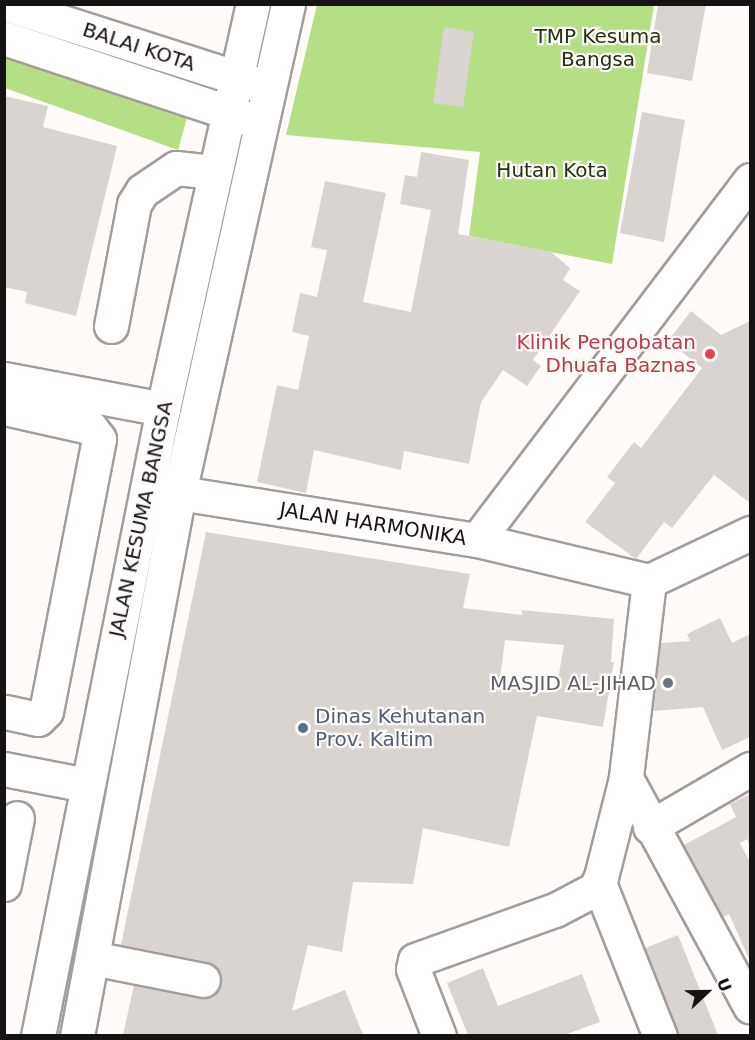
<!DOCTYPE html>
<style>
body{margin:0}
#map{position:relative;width:755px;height:1040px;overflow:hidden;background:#fefbf9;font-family:"DejaVu Sans",sans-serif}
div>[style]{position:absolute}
.green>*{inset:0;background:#b5de85}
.building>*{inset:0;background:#dad4d1}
.roads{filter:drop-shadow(2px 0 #a39d9a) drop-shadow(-2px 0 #a39d9a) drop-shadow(0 2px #a39d9a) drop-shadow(0 -2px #a39d9a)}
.minor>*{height:33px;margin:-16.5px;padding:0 16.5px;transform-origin:16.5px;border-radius:16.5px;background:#fff}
.dots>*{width:16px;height:16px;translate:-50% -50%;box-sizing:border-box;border:3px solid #fefbf9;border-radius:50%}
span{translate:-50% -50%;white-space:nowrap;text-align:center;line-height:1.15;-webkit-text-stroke:4.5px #fefbf9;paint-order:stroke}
.park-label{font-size:20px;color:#23320d}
.street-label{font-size:20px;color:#161413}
.health-label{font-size:20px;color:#be3a42}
.right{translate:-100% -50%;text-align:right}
.worship-label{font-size:20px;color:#5b616d}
.service-label{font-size:20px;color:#4e5e75}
.left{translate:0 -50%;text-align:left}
.frame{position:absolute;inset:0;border:6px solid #161413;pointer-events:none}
.north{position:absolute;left:677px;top:962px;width:60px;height:60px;-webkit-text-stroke:4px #fefbf9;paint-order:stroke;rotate:68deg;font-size:16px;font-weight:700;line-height:24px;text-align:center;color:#161413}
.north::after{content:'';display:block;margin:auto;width:21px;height:27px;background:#161413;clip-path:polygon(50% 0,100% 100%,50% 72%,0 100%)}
</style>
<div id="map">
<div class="green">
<i style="clip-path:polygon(317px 5px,654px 5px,612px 264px,469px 236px,480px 152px,286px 135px)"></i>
<i style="clip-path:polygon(4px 49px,189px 110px,178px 150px,5px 88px)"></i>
</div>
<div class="building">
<i style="clip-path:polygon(658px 4px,706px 4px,692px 81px,647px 73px)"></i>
<i style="clip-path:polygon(444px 27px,474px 32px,463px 107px,433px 103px)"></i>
<i style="clip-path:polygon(4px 96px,48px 106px,43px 127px,117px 146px,76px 316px,25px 303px,27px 292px,4px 287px)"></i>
<i style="clip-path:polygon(642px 112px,685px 120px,664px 242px,620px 233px)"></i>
<i style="clip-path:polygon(421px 152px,469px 160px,458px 234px,551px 252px,570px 268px,563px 280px,580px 291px,533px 360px,541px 366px,527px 386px,503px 370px,481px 402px,469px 464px,404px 451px,401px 470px,314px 450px,306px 493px,257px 482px,277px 385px,298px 390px,309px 336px,292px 332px,300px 293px,317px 297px,327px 250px,311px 247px,325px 181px,386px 193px,363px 302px,411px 312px,431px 210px,400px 204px,405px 175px,417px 177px)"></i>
<i style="clip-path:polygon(691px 311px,721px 335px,750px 321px,750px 503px,714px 475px,672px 528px,664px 522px,636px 559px,585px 522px,615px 483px,607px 477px,634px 442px,641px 448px,702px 368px,668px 341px)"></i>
<i style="clip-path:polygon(evenodd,206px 532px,470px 574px,463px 608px,522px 615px,522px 610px,614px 619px,611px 662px,614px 662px,603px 727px,537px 716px,509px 847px,423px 828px,413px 884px,353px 882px,342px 952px,308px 945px,292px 1011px,345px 990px,363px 1035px,123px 1035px,134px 985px,200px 998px,217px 993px,221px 983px,216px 966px,207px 962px,121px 945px,206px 532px,505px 640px,564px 645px,556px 691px,500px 679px,505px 640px)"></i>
<i style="clip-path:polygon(720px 618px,732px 643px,750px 634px,750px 737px,722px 750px,703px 707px,653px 711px,661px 643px,690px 641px,687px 634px)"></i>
<i style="clip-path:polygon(750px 794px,750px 846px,747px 839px,740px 843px,750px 862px,750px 961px,729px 914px,723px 917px,684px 845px,736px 817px,730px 804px)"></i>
<i style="clip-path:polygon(678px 935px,718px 1035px,678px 1035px,645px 948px)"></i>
<i style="clip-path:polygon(483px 968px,498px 1006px,582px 974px,600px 1022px,564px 1035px,468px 1035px,447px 983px)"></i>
</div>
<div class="roads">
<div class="minor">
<i style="left:6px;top:4px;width:262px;rotate:17.7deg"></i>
<i style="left:4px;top:38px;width:258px;rotate:18.3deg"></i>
<i style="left:111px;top:326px;width:124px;rotate:-79.3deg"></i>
<i style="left:134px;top:204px;width:15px;rotate:-58deg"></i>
<i style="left:142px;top:191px;width:41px;rotate:-34.1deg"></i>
<i style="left:176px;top:168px;width:39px;rotate:6deg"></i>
<i style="left:4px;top:379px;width:162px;rotate:10.7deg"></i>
<i style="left:4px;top:408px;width:88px;rotate:12.5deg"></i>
<i style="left:90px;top:427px;width:15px;rotate:53deg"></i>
<i style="left:99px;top:439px;width:277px;rotate:101deg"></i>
<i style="left:46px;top:711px;width:11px;rotate:135deg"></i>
<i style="left:38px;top:719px;width:35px;rotate:-168deg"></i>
<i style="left:179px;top:493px;width:302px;rotate:9deg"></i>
<i style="left:477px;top:540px;width:452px;rotate:-52.8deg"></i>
<i style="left:477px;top:540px;width:177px;rotate:13.4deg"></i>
<i style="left:649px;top:581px;width:198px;rotate:96.7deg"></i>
<i style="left:626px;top:778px;width:260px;rotate:61.5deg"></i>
<i style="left:649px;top:581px;width:112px;rotate:-25.4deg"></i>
<i style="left:4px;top:769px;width:84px;rotate:11deg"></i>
<i style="left:650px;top:827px;width:116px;rotate:-30.1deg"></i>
<i style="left:599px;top:883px;width:165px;rotate:68.3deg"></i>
<i style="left:4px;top:884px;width:67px;rotate:-78.9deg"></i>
<i style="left:92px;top:958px;width:113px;rotate:11.2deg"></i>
<i style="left:38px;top:1036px;width:639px;rotate:-78.73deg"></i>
<i style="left:163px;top:409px;width:415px;rotate:-77.5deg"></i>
<i style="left:77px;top:1036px;width:552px;rotate:-79.36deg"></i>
<i style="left:179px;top:493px;width:501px;rotate:-77.43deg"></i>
<i style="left:439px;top:1036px;width:72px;rotate:-111.2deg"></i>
<i style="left:413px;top:969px;width:9px;rotate:-77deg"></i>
<i style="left:415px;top:960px;width:149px;rotate:-19.7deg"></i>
<i style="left:555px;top:910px;width:45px;rotate:-27.7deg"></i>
<i style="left:595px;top:889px;width:13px;rotate:-63deg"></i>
<i style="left:601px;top:877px;width:102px;rotate:-75.8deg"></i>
</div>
</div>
<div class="dots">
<i style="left:710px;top:354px;background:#e0444e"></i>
<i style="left:668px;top:683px;background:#6b7280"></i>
<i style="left:303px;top:728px;background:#5c6f8a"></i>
</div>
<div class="park-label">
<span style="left:598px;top:48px">TMP Kesuma<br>Bangsa</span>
<span style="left:552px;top:170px">Hutan Kota</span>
</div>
<div class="street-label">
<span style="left:139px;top:47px;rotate:18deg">BALAI KOTA</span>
<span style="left:141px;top:519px;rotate:-78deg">JALAN KESUMA BANGSA</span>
<span style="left:373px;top:524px;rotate:9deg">JALAN HARMONIKA</span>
</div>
<div class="health-label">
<span class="right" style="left:696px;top:354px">Klinik Pengobatan<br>Dhuafa Baznas</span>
</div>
<div class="worship-label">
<span class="right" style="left:656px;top:683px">MASJID AL-JIHAD</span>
</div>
<div class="service-label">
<span class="left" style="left:315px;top:728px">Dinas Kehutanan<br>Prov. Kaltim</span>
</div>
<div class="frame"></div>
<div class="north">U</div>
</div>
